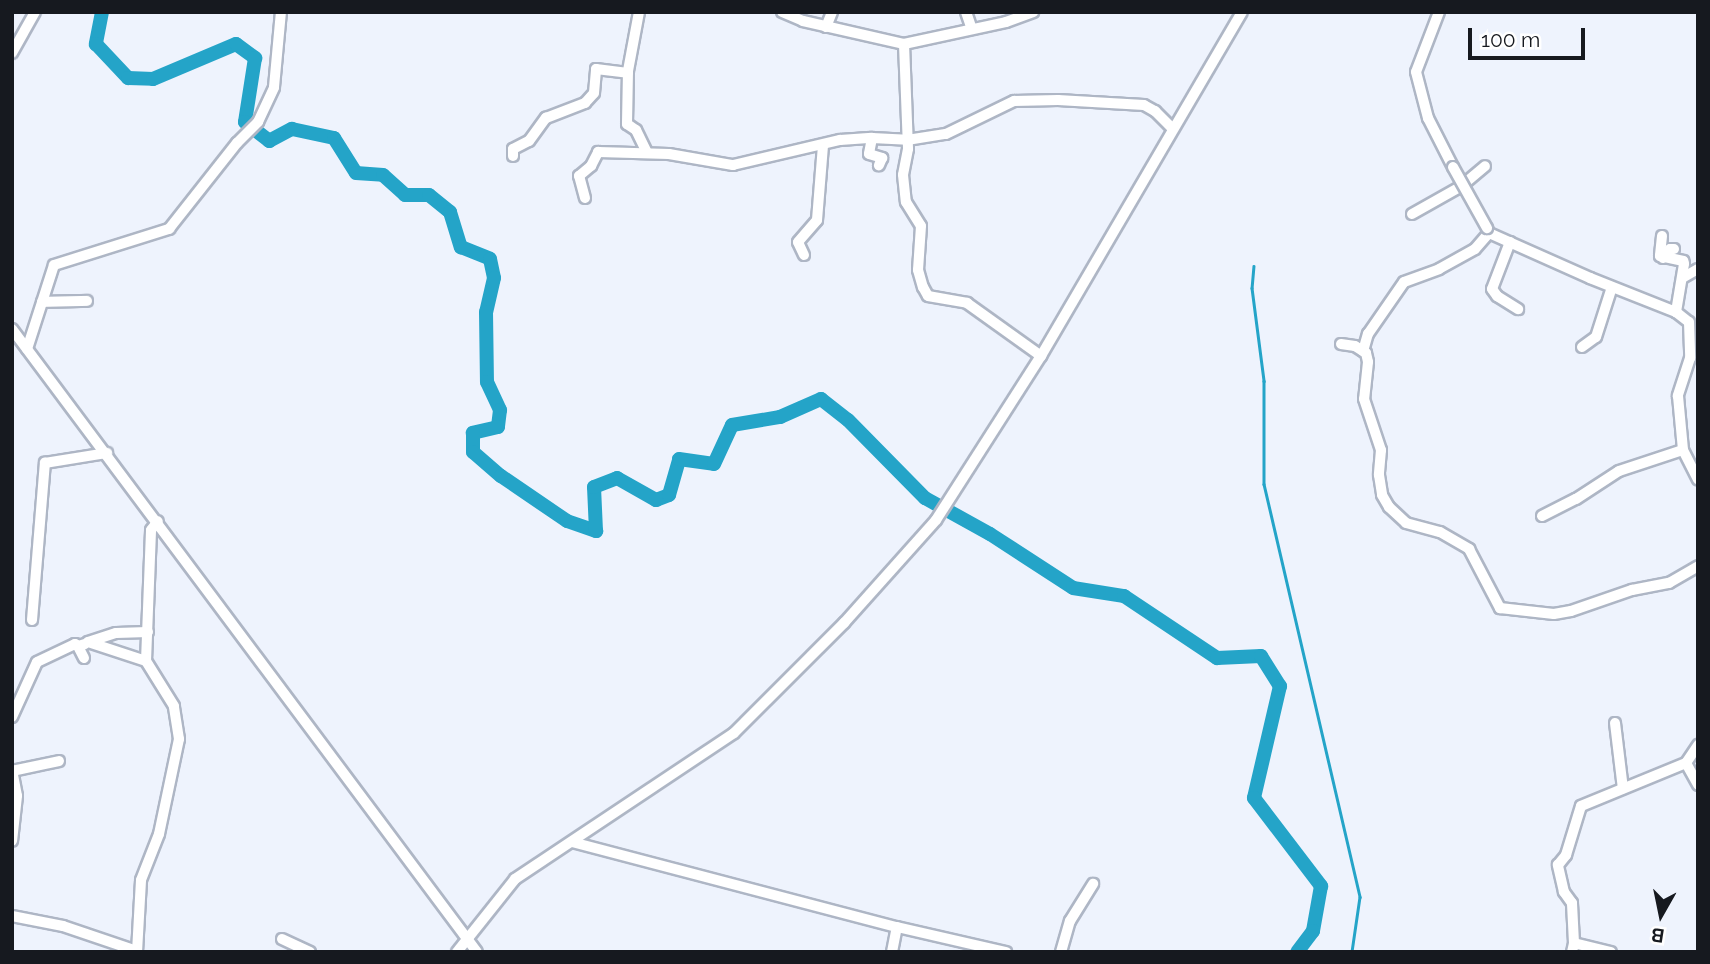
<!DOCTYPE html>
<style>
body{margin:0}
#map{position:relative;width:1710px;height:964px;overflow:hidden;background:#eef3fd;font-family:Raleway,sans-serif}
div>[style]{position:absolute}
.stream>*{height:2.5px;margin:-1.25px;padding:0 1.25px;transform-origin:1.25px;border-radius:1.25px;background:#24a4c8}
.river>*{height:14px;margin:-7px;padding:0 7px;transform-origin:7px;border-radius:7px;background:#24a4c8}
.roads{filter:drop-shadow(2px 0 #aeb6c5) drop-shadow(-2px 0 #aeb6c5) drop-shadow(0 2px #aeb6c5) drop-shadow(0 -2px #aeb6c5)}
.minor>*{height:10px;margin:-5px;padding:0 5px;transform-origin:5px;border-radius:5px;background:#fff}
.bridges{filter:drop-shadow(2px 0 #aeb6c5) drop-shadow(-2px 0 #aeb6c5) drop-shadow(0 2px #aeb6c5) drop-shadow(0 -2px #aeb6c5)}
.minor-bridge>*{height:10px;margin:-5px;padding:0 5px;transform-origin:5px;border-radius:5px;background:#fff}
span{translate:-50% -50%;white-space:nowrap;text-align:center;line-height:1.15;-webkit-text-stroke:7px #fff;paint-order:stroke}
.frame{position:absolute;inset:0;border:14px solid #16191f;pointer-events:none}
.north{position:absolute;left:1626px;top:880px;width:70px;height:70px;-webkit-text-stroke:5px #fff;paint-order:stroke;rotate:189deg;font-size:19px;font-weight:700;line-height:28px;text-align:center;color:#16191f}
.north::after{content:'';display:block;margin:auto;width:24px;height:32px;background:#16191f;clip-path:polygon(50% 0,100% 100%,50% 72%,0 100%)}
.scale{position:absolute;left:1468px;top:28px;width:117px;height:32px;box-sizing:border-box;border:4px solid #16191f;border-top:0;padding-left:9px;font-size:21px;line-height:24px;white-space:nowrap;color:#16191f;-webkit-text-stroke:5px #fff;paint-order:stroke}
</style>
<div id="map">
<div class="stream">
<i style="left:1254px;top:266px;width:22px;rotate:95deg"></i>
<i style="left:1252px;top:288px;width:94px;rotate:82.6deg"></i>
<i style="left:1264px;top:381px;width:103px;rotate:90deg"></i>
<i style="left:1264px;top:484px;width:424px;rotate:76.9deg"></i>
<i style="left:1360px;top:897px;width:56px;rotate:98.3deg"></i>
</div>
<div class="river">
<i style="left:102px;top:12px;width:33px;rotate:101deg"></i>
<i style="left:96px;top:44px;width:47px;rotate:46.7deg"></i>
<i style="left:128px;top:78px;width:25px;rotate:2deg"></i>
<i style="left:153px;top:79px;width:90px;rotate:-22.9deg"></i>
<i style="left:236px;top:44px;width:24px;rotate:36deg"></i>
<i style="left:255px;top:58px;width:65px;rotate:98.9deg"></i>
<i style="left:245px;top:122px;width:31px;rotate:38deg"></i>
<i style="left:269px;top:141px;width:26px;rotate:-28deg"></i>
<i style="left:292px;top:129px;width:43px;rotate:12.1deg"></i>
<i style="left:334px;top:138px;width:41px;rotate:57.8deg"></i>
<i style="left:356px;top:173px;width:27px;rotate:4deg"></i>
<i style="left:383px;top:175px;width:30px;rotate:42deg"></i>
<i style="left:405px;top:195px;width:24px"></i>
<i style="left:429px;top:195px;width:27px;rotate:39deg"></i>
<i style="left:450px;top:212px;width:37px;rotate:73deg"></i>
<i style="left:461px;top:247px;width:31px;rotate:22deg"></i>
<i style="left:490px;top:259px;width:19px;rotate:78deg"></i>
<i style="left:494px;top:278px;width:35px;rotate:103deg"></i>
<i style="left:486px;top:312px;width:70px;rotate:89.2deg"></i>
<i style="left:487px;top:382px;width:31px;rotate:65deg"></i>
<i style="left:500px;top:410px;width:17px;rotate:97deg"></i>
<i style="left:498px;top:427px;width:26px;rotate:167deg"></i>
<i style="left:473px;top:433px;width:19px;rotate:90deg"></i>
<i style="left:473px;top:452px;width:37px;rotate:41deg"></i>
<i style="left:501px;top:476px;width:80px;rotate:34.3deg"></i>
<i style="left:567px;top:521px;width:31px;rotate:19deg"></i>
<i style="left:596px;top:531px;width:44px;rotate:-92.6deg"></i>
<i style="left:594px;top:487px;width:25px;rotate:-21deg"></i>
<i style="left:617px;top:478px;width:45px;rotate:29.4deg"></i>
<i style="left:656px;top:500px;width:14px;rotate:-21deg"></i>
<i style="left:669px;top:495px;width:37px;rotate:-74deg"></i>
<i style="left:679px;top:459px;width:35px;rotate:8deg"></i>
<i style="left:714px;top:464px;width:43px;rotate:-65.2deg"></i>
<i style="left:732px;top:425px;width:49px;rotate:-9.5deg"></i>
<i style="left:780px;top:417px;width:45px;rotate:-23.7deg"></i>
<i style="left:821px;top:399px;width:34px;rotate:38deg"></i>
<i style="left:848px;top:420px;width:110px;rotate:45.4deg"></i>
<i style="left:925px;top:498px;width:74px;rotate:29deg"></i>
<i style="left:990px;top:534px;width:99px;rotate:33deg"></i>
<i style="left:1073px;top:588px;width:52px;rotate:8.9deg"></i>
<i style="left:1124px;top:596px;width:112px;rotate:33.7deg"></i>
<i style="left:1217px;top:658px;width:44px;rotate:-2.6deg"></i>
<i style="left:1261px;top:656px;width:36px;rotate:58deg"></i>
<i style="left:1280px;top:686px;width:115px;rotate:103.1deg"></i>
<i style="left:1254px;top:798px;width:111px;rotate:52.7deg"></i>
<i style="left:1321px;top:886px;width:46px;rotate:100.1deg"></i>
<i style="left:1313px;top:931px;width:26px;rotate:127deg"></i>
</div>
<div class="roads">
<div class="minor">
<i style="left:639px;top:12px;width:60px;rotate:100.6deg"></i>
<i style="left:628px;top:71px;width:53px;rotate:91.1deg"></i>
<i style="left:627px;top:124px;width:11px;rotate:34deg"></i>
<i style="left:636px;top:130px;width:25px;rotate:64deg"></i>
<i style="left:782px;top:12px;width:23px;rotate:23deg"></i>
<i style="left:803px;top:21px;width:104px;rotate:12.8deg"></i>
<i style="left:904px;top:44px;width:104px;rotate:-12.2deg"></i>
<i style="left:1006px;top:22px;width:29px;rotate:-20deg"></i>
<i style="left:966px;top:12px;width:18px;rotate:71deg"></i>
<i style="left:1439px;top:12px;width:64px;rotate:111deg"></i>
<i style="left:1416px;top:72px;width:48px;rotate:75.4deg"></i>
<i style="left:1428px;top:118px;width:55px;rotate:63deg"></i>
<i style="left:826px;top:27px;width:16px;rotate:-68deg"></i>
<i style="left:904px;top:44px;width:105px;rotate:87.8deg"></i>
<i style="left:908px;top:149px;width:26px;rotate:101deg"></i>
<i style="left:903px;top:175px;width:27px;rotate:84deg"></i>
<i style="left:906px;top:202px;width:28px;rotate:58deg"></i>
<i style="left:921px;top:226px;width:44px;rotate:93.9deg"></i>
<i style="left:918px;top:270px;width:18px;rotate:74deg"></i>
<i style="left:923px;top:287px;width:10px;rotate:61deg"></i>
<i style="left:928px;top:296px;width:40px;rotate:10deg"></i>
<i style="left:967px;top:303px;width:91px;rotate:35.6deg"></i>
<i style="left:12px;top:53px;width:47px;rotate:-60.7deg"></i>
<i style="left:872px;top:138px;width:35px;rotate:3deg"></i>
<i style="left:907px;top:140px;width:39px;rotate:-9deg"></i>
<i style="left:946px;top:134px;width:76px;rotate:-25.9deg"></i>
<i style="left:1014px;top:101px;width:44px;rotate:-1.3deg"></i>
<i style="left:1058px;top:100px;width:86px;rotate:3.3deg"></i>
<i style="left:1144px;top:105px;width:13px;rotate:29deg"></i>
<i style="left:1155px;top:111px;width:24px;rotate:45deg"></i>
<i style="left:513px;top:156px;width:7px;rotate:-90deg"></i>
<i style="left:513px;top:149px;width:18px;rotate:-27deg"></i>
<i style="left:529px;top:141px;width:29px;rotate:-54deg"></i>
<i style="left:546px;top:118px;width:42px;rotate:-21deg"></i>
<i style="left:585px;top:103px;width:13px;rotate:-48deg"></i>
<i style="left:594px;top:93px;width:24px;rotate:-85deg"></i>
<i style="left:596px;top:69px;width:32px;rotate:7deg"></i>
<i style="left:1465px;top:183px;width:26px;rotate:-40deg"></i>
<i style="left:585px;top:198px;width:23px;rotate:-105deg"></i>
<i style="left:579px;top:176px;width:16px;rotate:-40deg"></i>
<i style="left:591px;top:166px;width:16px;rotate:-63deg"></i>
<i style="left:598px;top:152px;width:71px;rotate:1.6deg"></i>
<i style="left:669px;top:154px;width:65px;rotate:9.8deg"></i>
<i style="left:733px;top:165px;width:110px;rotate:-13.2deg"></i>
<i style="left:840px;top:140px;width:32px;rotate:-4deg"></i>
<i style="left:872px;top:138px;width:16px;rotate:101deg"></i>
<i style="left:869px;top:154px;width:14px;rotate:17deg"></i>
<i style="left:882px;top:158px;width:8px;rotate:113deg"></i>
<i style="left:1412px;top:214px;width:55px;rotate:-29.4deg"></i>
<i style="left:1487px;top:228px;width:5px;rotate:68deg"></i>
<i style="left:1489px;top:233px;width:111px;rotate:24deg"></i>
<i style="left:1590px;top:278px;width:92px;rotate:21.6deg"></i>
<i style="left:1676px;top:312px;width:16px;rotate:38deg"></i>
<i style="left:1689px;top:322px;width:36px;rotate:88deg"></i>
<i style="left:1690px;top:358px;width:40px;rotate:108deg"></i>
<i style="left:1678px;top:396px;width:54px;rotate:84.7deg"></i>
<i style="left:1683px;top:450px;width:33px;rotate:63deg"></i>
<i style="left:1662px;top:236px;width:20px;rotate:96deg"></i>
<i style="left:1660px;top:256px;width:24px;rotate:12deg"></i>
<i style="left:1683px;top:261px;width:3px;rotate:72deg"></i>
<i style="left:1684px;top:264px;width:49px;rotate:99.5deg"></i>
<i style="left:1510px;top:242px;width:50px;rotate:111deg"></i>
<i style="left:1492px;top:289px;width:9px;rotate:54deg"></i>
<i style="left:1497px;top:296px;width:25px;rotate:32deg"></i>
<i style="left:804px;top:255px;width:14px;rotate:-115deg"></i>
<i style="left:798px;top:242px;width:29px;rotate:-49deg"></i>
<i style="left:817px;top:220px;width:74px;rotate:-85.4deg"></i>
<i style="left:1663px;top:258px;width:11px;rotate:-52deg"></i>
<i style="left:1670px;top:249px;width:4px"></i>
<i style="left:1684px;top:277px;width:16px;rotate:-30deg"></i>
<i style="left:42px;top:302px;width:45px;rotate:-1.3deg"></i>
<i style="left:12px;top:329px;width:777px;rotate:53.26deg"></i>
<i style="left:1341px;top:344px;width:14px;rotate:8deg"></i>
<i style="left:1355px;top:346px;width:13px;rotate:32deg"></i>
<i style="left:1366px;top:353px;width:9px;rotate:77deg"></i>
<i style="left:1368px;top:362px;width:37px;rotate:96deg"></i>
<i style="left:1364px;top:399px;width:54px;rotate:71.6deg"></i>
<i style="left:1381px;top:450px;width:25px;rotate:95deg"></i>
<i style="left:1379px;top:475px;width:20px;rotate:81deg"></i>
<i style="left:1382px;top:495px;width:14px;rotate:60deg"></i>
<i style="left:1389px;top:507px;width:23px;rotate:43deg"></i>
<i style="left:1406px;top:523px;width:35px;rotate:15deg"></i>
<i style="left:1440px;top:532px;width:34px;rotate:30deg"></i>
<i style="left:1469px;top:549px;width:67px;rotate:62.3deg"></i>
<i style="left:1500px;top:608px;width:54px;rotate:6.3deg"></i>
<i style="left:1554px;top:614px;width:17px;rotate:-10deg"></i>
<i style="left:1571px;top:611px;width:65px;rotate:-19deg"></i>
<i style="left:1632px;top:590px;width:38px;rotate:-11deg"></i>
<i style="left:1669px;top:583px;width:34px;rotate:-30deg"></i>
<i style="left:1582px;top:347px;width:17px;rotate:-36deg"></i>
<i style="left:1596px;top:337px;width:52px;rotate:-72.3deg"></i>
<i style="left:27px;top:349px;width:88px;rotate:-72.2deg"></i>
<i style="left:54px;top:265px;width:121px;rotate:-17.4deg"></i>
<i style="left:169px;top:229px;width:110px;rotate:-51.7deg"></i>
<i style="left:237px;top:143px;width:30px;rotate:-45deg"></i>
<i style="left:258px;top:122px;width:38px;rotate:-65deg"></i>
<i style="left:274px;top:87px;width:75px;rotate:-84.7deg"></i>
<i style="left:1363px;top:351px;width:18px;rotate:-74deg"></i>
<i style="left:1368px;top:334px;width:63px;rotate:-55.3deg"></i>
<i style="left:1404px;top:282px;width:37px;rotate:-20deg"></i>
<i style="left:1439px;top:269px;width:41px;rotate:-29.1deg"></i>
<i style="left:1475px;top:249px;width:21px;rotate:-49deg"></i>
<i style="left:1542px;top:516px;width:38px;rotate:-27deg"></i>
<i style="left:1576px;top:499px;width:51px;rotate:-33.1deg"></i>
<i style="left:1619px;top:471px;width:67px;rotate:-18.2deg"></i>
<i style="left:32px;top:620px;width:158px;rotate:-85.3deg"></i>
<i style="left:45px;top:463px;width:63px;rotate:-9.2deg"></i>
<i style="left:84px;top:658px;width:13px;rotate:-117deg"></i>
<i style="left:78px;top:646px;width:7px;rotate:-16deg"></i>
<i style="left:146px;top:661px;width:61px;rotate:-161.9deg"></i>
<i style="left:88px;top:642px;width:29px;rotate:-18deg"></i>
<i style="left:116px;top:633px;width:32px;rotate:-2deg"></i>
<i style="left:12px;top:717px;width:60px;rotate:-65.6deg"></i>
<i style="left:37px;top:662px;width:42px;rotate:-25.3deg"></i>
<i style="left:75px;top:644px;width:4px;rotate:34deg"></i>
<i style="left:1615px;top:723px;width:66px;rotate:83.1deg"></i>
<i style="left:1686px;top:763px;width:25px;rotate:61deg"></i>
<i style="left:12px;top:770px;width:26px;rotate:79deg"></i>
<i style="left:17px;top:796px;width:45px;rotate:96.3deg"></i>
<i style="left:12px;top:771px;width:48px;rotate:-12deg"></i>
<i style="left:572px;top:842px;width:336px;rotate:14.7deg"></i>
<i style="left:897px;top:927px;width:112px;rotate:12.9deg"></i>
<i style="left:12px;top:916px;width:52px;rotate:11.1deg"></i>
<i style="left:63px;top:926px;width:78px;rotate:18.7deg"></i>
<i style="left:282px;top:939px;width:31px;rotate:25deg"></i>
<i style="left:1574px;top:943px;width:38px;rotate:14deg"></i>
<i style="left:137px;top:952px;width:72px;rotate:-86.8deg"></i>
<i style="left:141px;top:880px;width:49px;rotate:-68.6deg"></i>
<i style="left:159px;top:834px;width:97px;rotate:-78.1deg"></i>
<i style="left:179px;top:739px;width:33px;rotate:-99deg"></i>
<i style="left:174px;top:706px;width:53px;rotate:-121.9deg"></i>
<i style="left:146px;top:661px;width:131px;rotate:-87.8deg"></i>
<i style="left:151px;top:530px;width:11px;rotate:-52deg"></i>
<i style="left:457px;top:952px;width:93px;rotate:-51.5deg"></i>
<i style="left:515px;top:879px;width:263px;rotate:-33.7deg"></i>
<i style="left:734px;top:733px;width:156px;rotate:-45deg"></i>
<i style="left:844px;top:623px;width:138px;rotate:-48.2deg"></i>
<i style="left:936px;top:520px;width:195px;rotate:-57.4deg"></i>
<i style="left:1041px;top:356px;width:398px;rotate:-59.7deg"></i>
<i style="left:892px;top:952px;width:25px;rotate:-79deg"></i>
<i style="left:1061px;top:952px;width:32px;rotate:-74deg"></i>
<i style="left:1070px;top:921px;width:44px;rotate:-58.1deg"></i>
<i style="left:1572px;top:952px;width:9px;rotate:-77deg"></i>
<i style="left:1574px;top:943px;width:40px;rotate:-92.9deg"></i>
<i style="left:1572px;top:903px;width:14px;rotate:-126deg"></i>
<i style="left:1564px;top:892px;width:28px;rotate:-103deg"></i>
<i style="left:1558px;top:865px;width:13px;rotate:-51deg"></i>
<i style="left:1566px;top:855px;width:51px;rotate:-73deg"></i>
<i style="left:1581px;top:806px;width:113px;rotate:-22.3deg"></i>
<i style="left:1686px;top:763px;width:22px;rotate:-56deg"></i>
</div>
</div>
<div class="bridges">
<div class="minor-bridge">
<i style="left:1453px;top:167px;width:70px;rotate:60.9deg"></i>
</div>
</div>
<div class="frame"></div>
<div class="north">B</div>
<div class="scale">100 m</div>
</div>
